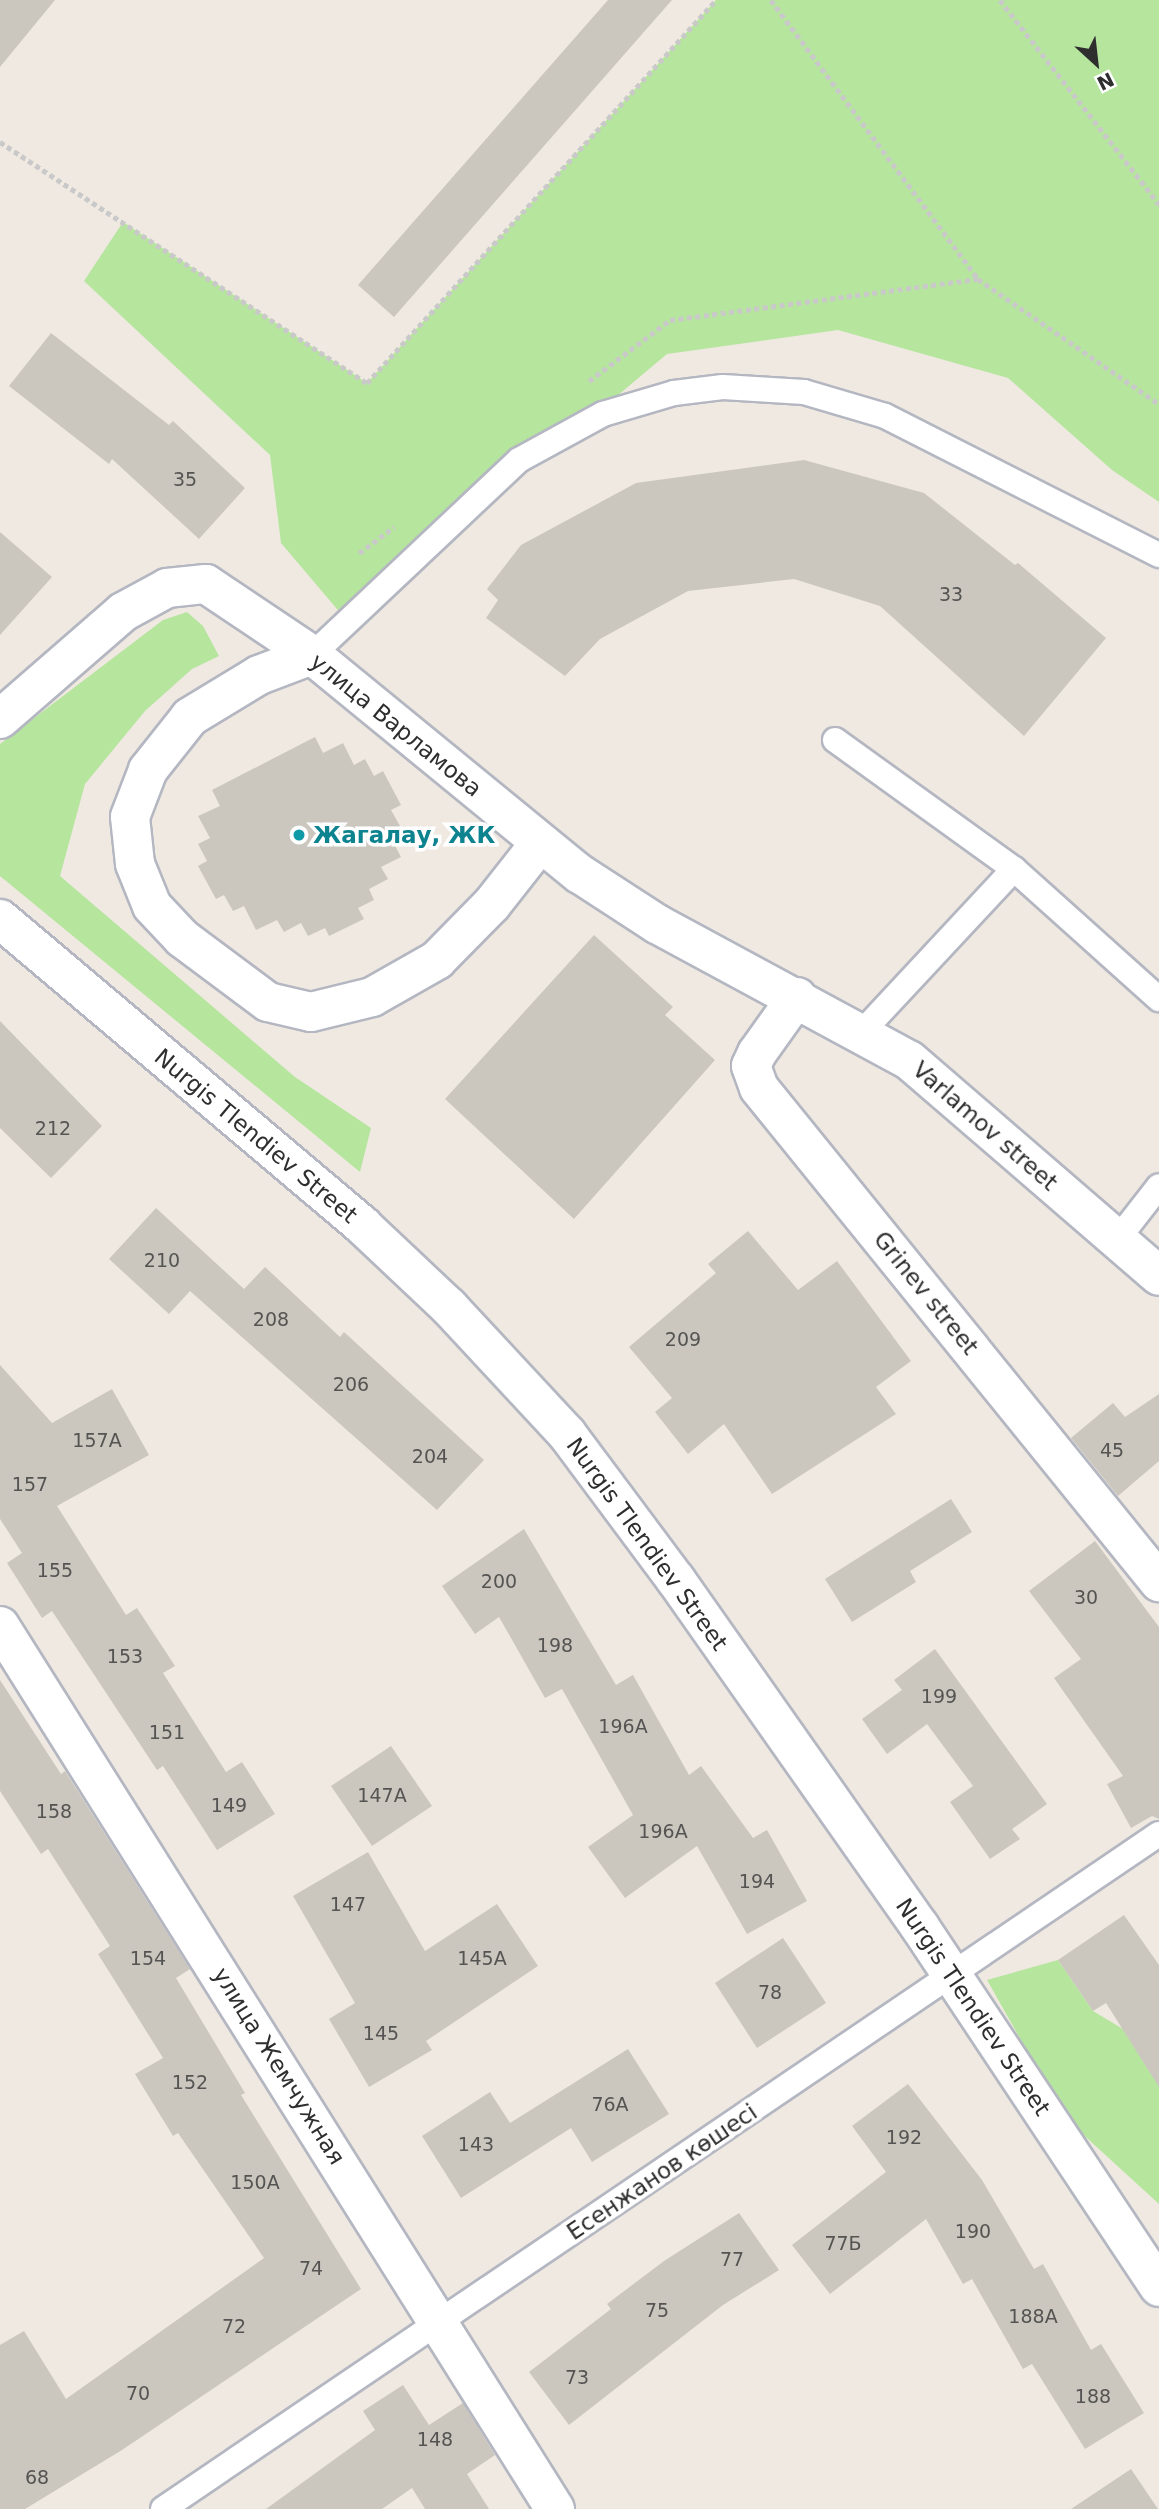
<!DOCTYPE html>
<meta charset="utf-8">
<style>
body{margin:0}
#map{position:relative;width:1159px;height:2509px;overflow:hidden;background:#efe9e1;font-family:"DejaVu Sans",sans-serif}
div>[style]{position:absolute}
.green>*{inset:0;background:#b6e59e}
.building>*{inset:0;background:#cbc7bf}
.path>*{height:4.5px;margin-top:-2.25px;transform-origin:0;background:repeating-linear-gradient(90deg,#c9c9c9 0 5px,transparent 0 8.5px)}
.roads{filter:drop-shadow(2px 0 #b4b7c1) drop-shadow(-2px 0 #b4b7c1) drop-shadow(0 2px #b4b7c1) drop-shadow(0 -2px #b4b7c1)}
.lane>*{height:24px;margin:-12px;padding:0 12px;transform-origin:12px;border-radius:12px;background:#fff}
.street>*{height:38px;margin:-19px;padding:0 19px;transform-origin:19px;border-radius:19px;background:#fff}
.secondary>*{height:38px;margin:-19px;padding:0 19px;transform-origin:19px;border-radius:19px;background:#fff}
.dots>*{width:19px;height:19px;translate:-50% -50%;box-sizing:border-box;border:4px solid #fff;border-radius:50%}
span{translate:-50% -50%;white-space:nowrap;text-align:center;line-height:1.15;-webkit-text-stroke:7px #fff;paint-order:stroke}
.number-label{font-size:19px;color:#555452}
.number-label span{-webkit-text-stroke-width:0}
.street-label{font-size:23px;color:#2e2e2e}
.culture-label{font-size:23px;color:#0d838f;font-weight:700}
.left{translate:0 -50%;text-align:left}
.north{position:absolute;left:1061px;top:28px;width:70px;height:70px;-webkit-text-stroke:5px #fff;paint-order:stroke;rotate:153deg;font-size:19px;font-weight:700;line-height:28px;text-align:center;color:#2e2e2e}
.north::after{content:'';display:block;margin:auto;width:24px;height:32px;background:#2e2e2e;clip-path:polygon(50% 0,100% 100%,50% 72%,0 100%)}
</style>
<div id="map">
<div class="green">
<i style="clip-path:polygon(716px 0,1159px 0,1159px 502px,1112px 470px,1008px 378px,838px 330px,667px 354px,348px 622px,281px 543px,270px 455px,84px 281px,123px 222px,367px 383px)"></i>
<i style="clip-path:polygon(187px 612px,203px 626px,219px 656px,192px 669px,145px 711px,85px 784px,60px 876px,295px 1077px,371px 1128px,360px 1172px,0 876px,0 744px,163px 620px)"></i>
<i style="clip-path:polygon(1058px 1960px,1093px 2011px,1123px 2029px,1148px 2069px,1159px 2063px,1159px 2204px,1065px 2118px,987px 1980px)"></i>
</div>
<div class="building">
<i style="clip-path:polygon(0 0,55px 0,0 67px)"></i>
<i style="clip-path:polygon(608px 0,672px 0,394px 317px,358px 285px)"></i>
<i style="clip-path:polygon(51px 333px,169px 425px,173px 421px,245px 488px,199px 539px,112px 459px,109px 464px,9px 386px)"></i>
<i style="clip-path:polygon(804px 460px,924px 493px,1015px 565px,1018px 563px,1106px 638px,1024px 736px,880px 606px,794px 579px,688px 591px,600px 639px,565px 676px,486px 618px,498px 600px,487px 589px,521px 545px,636px 483px)"></i>
<i style="clip-path:polygon(0 532px,52px 577px,0 635px)"></i>
<i style="clip-path:polygon(315px 737px,323px 753px,343px 743px,354px 765px,365px 759px,374px 776px,383px 771px,401px 805px,391px 810px,400px 826px,388px 832px,401px 857px,381px 867px,388px 879px,369px 889px,374px 900px,358px 908px,364px 919px,329px 936px,325px 928px,308px 936px,301px 923px,284px 932px,277px 920px,256px 930px,244px 906px,233px 911px,224px 895px,216px 899px,198px 866px,207px 861px,198px 844px,210px 838px,198px 816px,220px 806px,212px 790px)"></i>
<i style="clip-path:polygon(594px 935px,673px 1007px,665px 1015px,715px 1060px,574px 1219px,445px 1099px)"></i>
<i style="clip-path:polygon(0 1021px,102px 1126px,51px 1178px,0 1128px)"></i>
<i style="clip-path:polygon(156px 1208px,244px 1289px,265px 1267px,340px 1337px,344px 1332px,484px 1460px,437px 1510px,190px 1291px,169px 1314px,109px 1259px)"></i>
<i style="clip-path:polygon(748px 1231px,798px 1290px,837px 1261px,911px 1361px,876px 1387px,896px 1414px,772px 1494px,724px 1424px,688px 1454px,655px 1412px,672px 1398px,629px 1347px,716px 1273px,708px 1264px)"></i>
<i style="clip-path:polygon(0 1365px,52px 1423px,112px 1389px,149px 1455px,57px 1506px,126px 1615px,137px 1608px,175px 1666px,163px 1673px,226px 1772px,242px 1762px,275px 1814px,217px 1850px,163px 1766px,157px 1770px,52px 1611px,42px 1618px,7px 1563px,22px 1553px,0 1519px)"></i>
<i style="clip-path:polygon(1159px 1394px,1159px 1461px,1118px 1496px,1071px 1438px,1113px 1403px,1125px 1417px)"></i>
<i style="clip-path:polygon(951px 1499px,972px 1532px,910px 1571px,916px 1582px,852px 1622px,825px 1579px)"></i>
<i style="clip-path:polygon(524px 1529px,616px 1685px,633px 1675px,689px 1775px,701px 1766px,753px 1838px,767px 1830px,807px 1901px,747px 1934px,697px 1846px,625px 1898px,588px 1847px,633px 1815px,562px 1689px,545px 1698px,499px 1617px,475px 1634px,442px 1586px)"></i>
<i style="clip-path:polygon(1095px 1541px,1159px 1627px,1159px 1819px,1152px 1816px,1131px 1828px,1107px 1784px,1123px 1776px,1054px 1678px,1081px 1659px,1029px 1591px)"></i>
<i style="clip-path:polygon(935px 1649px,1047px 1804px,1012px 1829px,1020px 1839px,990px 1859px,950px 1802px,973px 1786px,927px 1724px,887px 1754px,862px 1719px,902px 1690px,894px 1680px)"></i>
<i style="clip-path:polygon(0 1680px,61px 1774px,65px 1771px,190px 1969px,176px 1978px,245px 2093px,241px 2095px,361px 2289px,122px 2450px,25px 2509px,0 2509px,0 2345px,24px 2331px,66px 2399px,264px 2258px,178px 2133px,173px 2136px,135px 2074px,163px 2058px,98px 1954px,110px 1946px,48px 1849px,41px 1854px,0 1791px)"></i>
<i style="clip-path:polygon(391px 1746px,432px 1806px,372px 1846px,331px 1786px)"></i>
<i style="clip-path:polygon(368px 1852px,425px 1951px,497px 1904px,538px 1966px,426px 2041px,432px 2050px,369px 2087px,329px 2019px,355px 2003px,293px 1896px)"></i>
<i style="clip-path:polygon(1124px 1915px,1159px 1965px,1159px 2087px,1106px 2003px,1093px 2011px,1058px 1960px)"></i>
<i style="clip-path:polygon(783px 1938px,826px 2003px,757px 2048px,715px 1983px)"></i>
<i style="clip-path:polygon(628px 2049px,669px 2114px,592px 2162px,571px 2128px,461px 2198px,422px 2136px,490px 2092px,510px 2123px)"></i>
<i style="clip-path:polygon(908px 2084px,982px 2180px,1034px 2269px,1043px 2264px,1091px 2350px,1101px 2344px,1144px 2413px,1085px 2449px,1032px 2364px,1023px 2369px,972px 2279px,963px 2284px,926px 2219px,830px 2294px,792px 2245px,886px 2172px,852px 2126px)"></i>
<i style="clip-path:polygon(739px 2213px,779px 2270px,723px 2305px,569px 2425px,529px 2372px,611px 2309px,607px 2304px,664px 2261px)"></i>
<i style="clip-path:polygon(403px 2385px,429px 2425px,463px 2403px,495px 2455px,467px 2474px,489px 2509px,425px 2509px,412px 2488px,382px 2509px,266px 2509px,375px 2430px,363px 2411px)"></i>
<i style="clip-path:polygon(1131px 2469px,1158px 2509px,1071px 2509px)"></i>
</div>
<div class="path">
<i style="left:771px;top:0;width:347px;rotate:53.4deg"></i>
<i style="left:978px;top:279px;width:220px;rotate:34.6deg"></i>
<i style="left:1000px;top:0;width:259px;rotate:52.1deg"></i>
<i style="left:0;top:142px;width:439px;rotate:33.3deg"></i>
<i style="left:367px;top:383px;width:518px;rotate:-47.66deg"></i>
<i style="left:589px;top:381px;width:101px;rotate:-37deg"></i>
<i style="left:670px;top:320px;width:311px;rotate:-7.6deg"></i>
<i style="left:359px;top:553px;width:44px;rotate:-36.6deg"></i>
</div>
<div class="roads">
<div class="lane">
<i style="left:312px;top:655px;width:284px;rotate:-43.3deg"></i>
<i style="left:519px;top:460px;width:96px;rotate:-28.7deg"></i>
<i style="left:603px;top:414px;width:74px;rotate:-16.5deg"></i>
<i style="left:674px;top:393px;width:49px;rotate:-7deg"></i>
<i style="left:723px;top:387px;width:81px;rotate:3.5deg"></i>
<i style="left:804px;top:392px;width:84px;rotate:16.5deg"></i>
<i style="left:885px;top:416px;width:307px;rotate:26.9deg"></i>
<i style="left:835px;top:740px;width:221px;rotate:35.8deg"></i>
<i style="left:1014px;top:869px;width:224px;rotate:133deg"></i>
<i style="left:1014px;top:869px;width:195px;rotate:41.9deg"></i>
<i style="left:1117px;top:1240px;width:68px;rotate:-52.1deg"></i>
<i style="left:163px;top:2509px;width:1203px;rotate:-34.13deg"></i>
</div>
<div class="street">
<i style="left:312px;top:655px;width:57px;rotate:159.3deg"></i>
<i style="left:259px;top:675px;width:81px;rotate:148.7deg"></i>
<i style="left:190px;top:717px;width:68px;rotate:128.4deg"></i>
<i style="left:148px;top:770px;width:50px;rotate:111deg"></i>
<i style="left:130px;top:817px;width:47px;rotate:83.9deg"></i>
<i style="left:135px;top:864px;width:45px;rotate:68deg"></i>
<i style="left:152px;top:906px;width:44px;rotate:46.8deg"></i>
<i style="left:182px;top:938px;width:107px;rotate:36.7deg"></i>
<i style="left:268px;top:1002px;width:44px;rotate:13.1deg"></i>
<i style="left:311px;top:1012px;width:63px;rotate:-13.8deg"></i>
<i style="left:372px;top:997px;width:75px;rotate:-29.6deg"></i>
<i style="left:437px;top:960px;width:78px;rotate:-45.5deg"></i>
<i style="left:492px;top:904px;width:78px;rotate:-51.8deg"></i>
<i style="left:0;top:719px;width:163px;rotate:-41deg"></i>
<i style="left:123px;top:612px;width:50px;rotate:-28.6deg"></i>
<i style="left:167px;top:588px;width:39px;rotate:-6deg"></i>
<i style="left:206px;top:584px;width:128px;rotate:33.8deg"></i>
<i style="left:312px;top:655px;width:346px;rotate:39.3deg"></i>
<i style="left:580px;top:874px;width:92px;rotate:33deg"></i>
<i style="left:657px;top:924px;width:286px;rotate:28.4deg"></i>
<i style="left:909px;top:1060px;width:330px;rotate:40.8deg"></i>
<i style="left:797px;top:997px;width:69px;rotate:125.5deg"></i>
<i style="left:757px;top:1053px;width:14px;rotate:115deg"></i>
<i style="left:751px;top:1066px;width:23px;rotate:70deg"></i>
<i style="left:759px;top:1088px;width:636px;rotate:51deg"></i>
<i style="left:0;top:1626px;width:1043px;rotate:57.85deg"></i>
</div>
<div class="secondary">
<i style="left:0;top:919px;width:475px;rotate:40.2deg"></i>
<i style="left:363px;top:1226px;width:118px;rotate:43.3deg"></i>
<i style="left:449px;top:1307px;width:173px;rotate:47.1deg"></i>
<i style="left:567px;top:1434px;width:182px;rotate:53.3deg"></i>
<i style="left:676px;top:1580px;width:424px;rotate:54.9deg"></i>
<i style="left:920px;top:1927px;width:432px;rotate:56.4deg"></i>
</div>
</div>
<div class="dots">
<i style="left:299px;top:835px;background:#0f9aa8"></i>
</div>
<div class="number-label">
<span style="left:185px;top:480px">35</span>
<span style="left:951px;top:595px">33</span>
<span style="left:53px;top:1129px">212</span>
<span style="left:162px;top:1261px">210</span>
<span style="left:271px;top:1320px">208</span>
<span style="left:683px;top:1340px">209</span>
<span style="left:351px;top:1385px">206</span>
<span style="left:97px;top:1441px">157А</span>
<span style="left:1112px;top:1451px">45</span>
<span style="left:430px;top:1457px">204</span>
<span style="left:30px;top:1485px">157</span>
<span style="left:55px;top:1571px">155</span>
<span style="left:499px;top:1582px">200</span>
<span style="left:1086px;top:1598px">30</span>
<span style="left:555px;top:1646px">198</span>
<span style="left:125px;top:1657px">153</span>
<span style="left:939px;top:1697px">199</span>
<span style="left:623px;top:1727px">196А</span>
<span style="left:167px;top:1733px">151</span>
<span style="left:382px;top:1796px">147А</span>
<span style="left:229px;top:1806px">149</span>
<span style="left:54px;top:1812px">158</span>
<span style="left:663px;top:1832px">196А</span>
<span style="left:757px;top:1882px">194</span>
<span style="left:348px;top:1905px">147</span>
<span style="left:148px;top:1959px">154</span>
<span style="left:482px;top:1959px">145А</span>
<span style="left:770px;top:1993px">78</span>
<span style="left:381px;top:2034px">145</span>
<span style="left:190px;top:2083px">152</span>
<span style="left:610px;top:2105px">76А</span>
<span style="left:904px;top:2138px">192</span>
<span style="left:476px;top:2145px">143</span>
<span style="left:255px;top:2183px">150А</span>
<span style="left:973px;top:2232px">190</span>
<span style="left:843px;top:2244px">77Б</span>
<span style="left:732px;top:2260px">77</span>
<span style="left:311px;top:2269px">74</span>
<span style="left:657px;top:2311px">75</span>
<span style="left:1033px;top:2317px">188А</span>
<span style="left:234px;top:2327px">72</span>
<span style="left:577px;top:2378px">73</span>
<span style="left:138px;top:2394px">70</span>
<span style="left:1093px;top:2397px">188</span>
<span style="left:435px;top:2440px">148</span>
<span style="left:37px;top:2478px">68</span>
</div>
<div class="street-label">
<span style="left:396px;top:725px;rotate:39deg">улица Варламова</span>
<span style="left:985px;top:1126px;rotate:41deg">Varlamov street</span>
<span style="left:256px;top:1136px;rotate:40deg">Nurgis Tlendiev Street</span>
<span style="left:926px;top:1293px;rotate:51deg">Grinev street</span>
<span style="left:647px;top:1544px;rotate:54deg">Nurgis Tlendiev Street</span>
<span style="left:973px;top:2007px;rotate:56deg">Nurgis Tlendiev Street</span>
<span style="left:279px;top:2066px;rotate:58deg">улица Жемчужная</span>
<span style="left:662px;top:2172px;rotate:-34deg">Есенжанов көшесі</span>
</div>
<div class="culture-label">
<span class="left" style="left:313px;top:835px">Жагалау, ЖК</span>
</div>
<div class="north">N</div>
</div>
